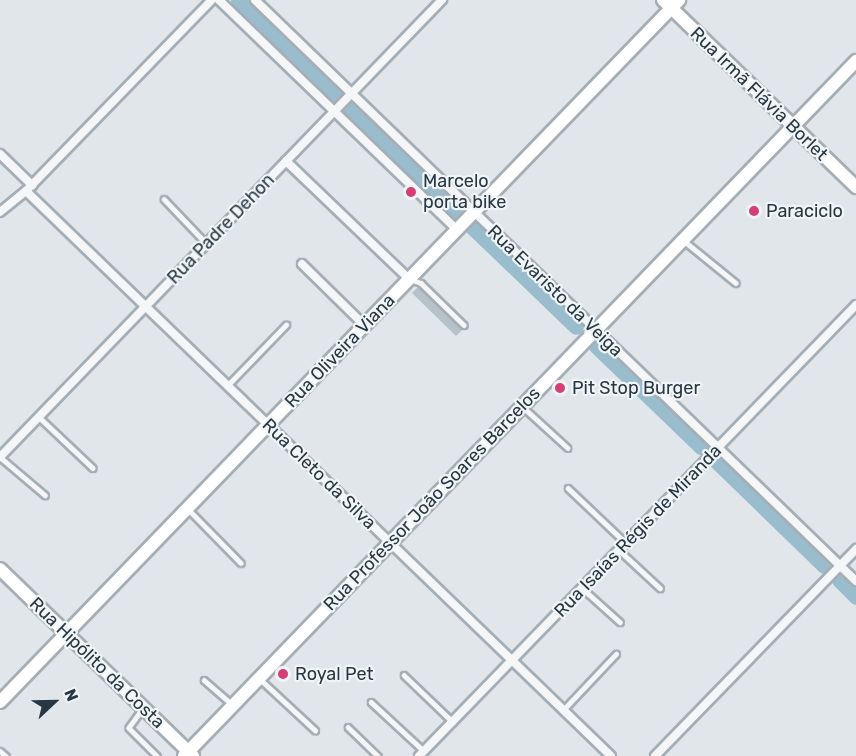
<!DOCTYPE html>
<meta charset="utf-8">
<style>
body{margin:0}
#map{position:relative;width:856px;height:756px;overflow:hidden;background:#e0e6ea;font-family:Rubik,sans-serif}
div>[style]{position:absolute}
.river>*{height:15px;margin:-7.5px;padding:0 7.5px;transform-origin:7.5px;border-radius:7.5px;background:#99bdcd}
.building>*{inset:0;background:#b7c1c8}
.roads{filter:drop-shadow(2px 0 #a5aeb5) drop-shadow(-2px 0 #a5aeb5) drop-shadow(0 2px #a5aeb5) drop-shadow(0 -2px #a5aeb5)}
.lane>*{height:4.5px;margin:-2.25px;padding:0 2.25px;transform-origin:2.25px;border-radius:2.25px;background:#f4f6f8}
.street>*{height:8px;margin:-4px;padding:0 4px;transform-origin:4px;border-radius:4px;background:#f4f6f8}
.secondary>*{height:12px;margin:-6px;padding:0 6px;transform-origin:6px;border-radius:6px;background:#fff}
.dots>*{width:16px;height:16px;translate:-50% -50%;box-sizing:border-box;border:3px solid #f0f5f7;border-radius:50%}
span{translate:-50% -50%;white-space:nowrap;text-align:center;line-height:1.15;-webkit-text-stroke:4.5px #f0f5f7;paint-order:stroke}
.street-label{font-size:18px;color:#283743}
.poi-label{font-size:18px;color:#283743}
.left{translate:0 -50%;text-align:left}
.north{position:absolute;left:24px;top:672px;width:60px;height:60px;-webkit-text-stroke:4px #f0f5f7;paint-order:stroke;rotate:68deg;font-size:16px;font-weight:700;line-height:24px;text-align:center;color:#283743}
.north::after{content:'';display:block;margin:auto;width:21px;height:27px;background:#283743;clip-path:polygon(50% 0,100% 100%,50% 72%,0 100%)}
</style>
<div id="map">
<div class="river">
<i style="left:238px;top:0;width:309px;rotate:44.1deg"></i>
<i style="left:472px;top:227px;width:144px;rotate:43.9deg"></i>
<i style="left:596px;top:346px;width:146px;rotate:43.9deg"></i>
<i style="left:715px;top:460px;width:152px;rotate:44.2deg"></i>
<i style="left:839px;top:580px;width:24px;rotate:45deg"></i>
</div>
<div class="building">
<i style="clip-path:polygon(420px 285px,464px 328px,456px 336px,412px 293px)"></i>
</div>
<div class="roads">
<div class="lane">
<i style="left:164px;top:199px;width:62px;rotate:46.3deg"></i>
<i style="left:683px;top:240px;width:68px;rotate:39.1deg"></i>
<i style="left:410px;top:279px;width:12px;rotate:20deg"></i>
<i style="left:421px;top:283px;width:60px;rotate:44.3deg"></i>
<i style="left:227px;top:386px;width:85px;rotate:-46deg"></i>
<i style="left:524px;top:408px;width:59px;rotate:42.3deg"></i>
<i style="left:39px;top:417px;width:74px;rotate:43.4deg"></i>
<i style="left:0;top:457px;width:59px;rotate:40.2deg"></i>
<i style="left:568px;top:488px;width:80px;rotate:43.5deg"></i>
<i style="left:189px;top:510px;width:74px;rotate:45.5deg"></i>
<i style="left:619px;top:550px;width:56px;rotate:42.8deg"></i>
<i style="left:582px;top:588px;width:51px;rotate:41.8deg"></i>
<i style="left:404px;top:675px;width:68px;rotate:43.8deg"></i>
<i style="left:204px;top:680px;width:38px;rotate:41deg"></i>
<i style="left:261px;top:680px;width:74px;rotate:42.8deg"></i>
<i style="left:371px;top:702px;width:72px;rotate:42.8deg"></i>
<i style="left:142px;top:710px;width:22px;rotate:126deg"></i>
<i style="left:129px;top:728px;width:40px;rotate:45deg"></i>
<i style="left:563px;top:710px;width:77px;rotate:-46.6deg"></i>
<i style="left:348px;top:727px;width:42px;rotate:44deg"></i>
<i style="left:0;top:751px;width:8px;rotate:40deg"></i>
</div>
<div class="street">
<i style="left:219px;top:0;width:331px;rotate:44deg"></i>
<i style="left:255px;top:0;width:836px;rotate:44.03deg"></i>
<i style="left:0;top:154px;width:45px;rotate:44.1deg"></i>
<i style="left:286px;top:161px;width:170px;rotate:43.8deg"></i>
<i style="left:26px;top:191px;width:813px;rotate:44deg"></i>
<i style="left:0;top:212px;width:33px;rotate:-39deg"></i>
<i style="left:26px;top:191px;width:267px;rotate:-45.8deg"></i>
<i style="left:302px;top:264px;width:87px;rotate:44.5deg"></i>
<i style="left:0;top:457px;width:636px;rotate:-45.96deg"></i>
<i style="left:419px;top:756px;width:628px;rotate:-45.9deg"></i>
<i style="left:655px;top:756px;width:289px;rotate:-45.8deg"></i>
</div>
<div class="secondary">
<i style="left:663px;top:0;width:269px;rotate:44.1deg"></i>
<i style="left:0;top:569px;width:269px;rotate:44.1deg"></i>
<i style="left:0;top:702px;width:977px;rotate:-45.95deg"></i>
<i style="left:184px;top:756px;width:967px;rotate:-45.96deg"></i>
</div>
</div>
<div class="dots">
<i style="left:411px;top:192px;background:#d73e74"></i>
<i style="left:754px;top:211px;background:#d73e74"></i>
<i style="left:560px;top:388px;background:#d73e74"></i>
<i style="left:283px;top:674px;background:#d73e74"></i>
</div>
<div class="street-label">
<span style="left:759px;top:94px;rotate:44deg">Rua Irmã Flávia Borlet</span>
<span style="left:221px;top:229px;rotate:-46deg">Rua Padre Dehon</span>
<span style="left:555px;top:291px;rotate:44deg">Rua Evaristo da Veiga</span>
<span style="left:340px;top:351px;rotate:-46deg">Rua Oliveira Viana</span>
<span style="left:319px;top:474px;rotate:44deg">Rua Cleto da Silva</span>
<span style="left:432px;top:499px;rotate:-46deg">Rua Professor João Soares Barcelos</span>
<span style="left:638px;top:531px;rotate:-46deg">Rua Isaías Régis de Miranda</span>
<span style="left:97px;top:663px;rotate:44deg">Rua Hipólito da Costa</span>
</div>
<div class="poi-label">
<span class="left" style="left:423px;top:192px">Marcelo<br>porta bike</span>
<span class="left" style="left:766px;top:211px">Paraciclo</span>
<span class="left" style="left:572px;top:388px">Pit Stop Burger</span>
<span class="left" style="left:295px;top:674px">Royal Pet</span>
</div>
<div class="north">N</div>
</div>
